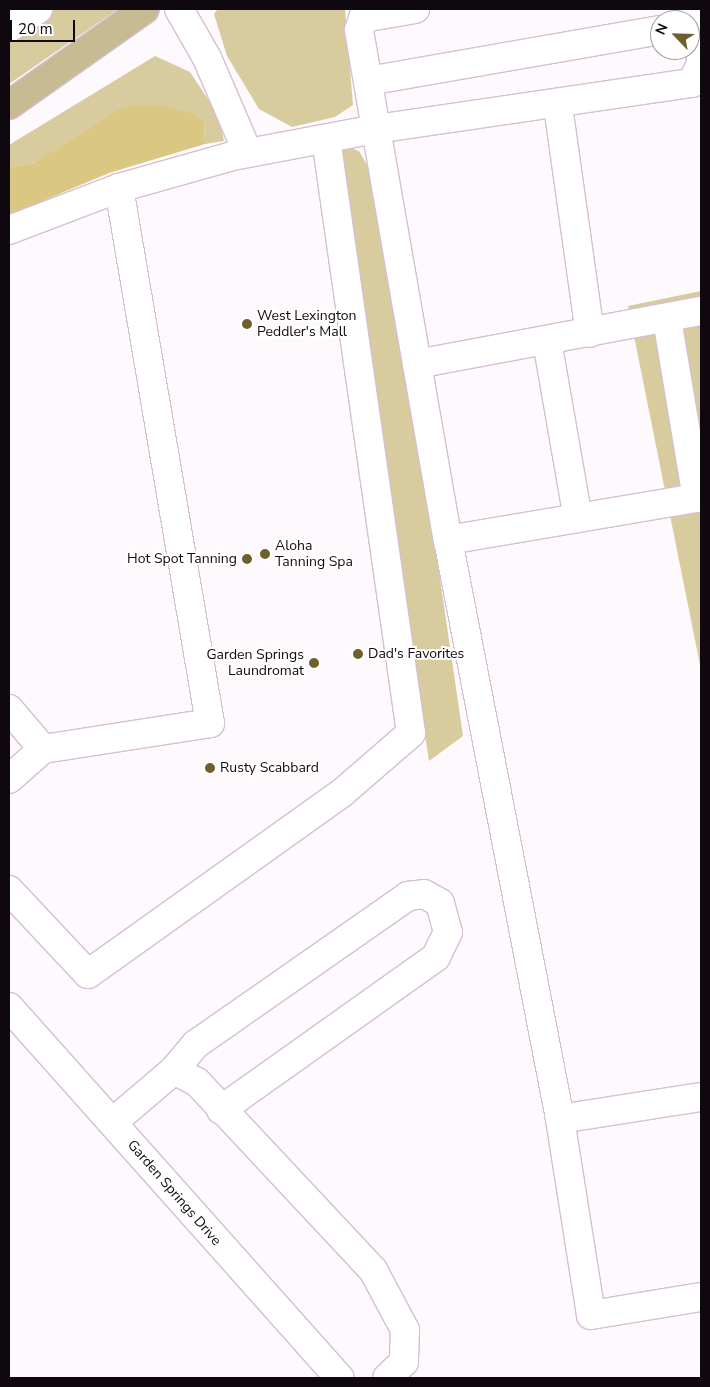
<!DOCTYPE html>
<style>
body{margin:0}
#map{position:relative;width:710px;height:1387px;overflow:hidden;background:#fdf9fd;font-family:"Nunito Sans",sans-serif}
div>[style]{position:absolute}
.green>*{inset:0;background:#d8cc9e}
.forest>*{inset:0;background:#dac882}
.roads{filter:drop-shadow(1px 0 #d4bfd4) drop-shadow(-1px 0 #d4bfd4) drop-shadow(0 1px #d4bfd4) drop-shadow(0 -1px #d4bfd4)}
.minor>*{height:28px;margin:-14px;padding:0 14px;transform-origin:14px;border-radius:14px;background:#fff}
.major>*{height:28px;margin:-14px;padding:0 14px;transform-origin:14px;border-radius:14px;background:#c6bb92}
.dots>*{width:14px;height:14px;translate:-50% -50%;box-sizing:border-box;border:2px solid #fff;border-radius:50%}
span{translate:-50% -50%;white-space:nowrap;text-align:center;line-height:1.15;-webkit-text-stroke:4px #fff;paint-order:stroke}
.poi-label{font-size:14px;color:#0f080f}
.left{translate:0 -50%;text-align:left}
.right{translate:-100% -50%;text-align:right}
.street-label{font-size:14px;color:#0f080f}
.frame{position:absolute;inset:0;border:10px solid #0f080f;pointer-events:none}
.north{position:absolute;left:650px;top:10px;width:50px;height:50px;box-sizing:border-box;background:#fff;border:1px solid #9f9c9f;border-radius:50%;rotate:294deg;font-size:14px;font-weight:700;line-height:20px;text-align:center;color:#0f080f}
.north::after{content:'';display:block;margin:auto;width:18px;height:22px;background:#6d602d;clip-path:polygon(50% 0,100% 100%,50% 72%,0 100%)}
.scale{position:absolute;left:10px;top:20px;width:65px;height:22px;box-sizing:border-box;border:2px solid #0f080f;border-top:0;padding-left:6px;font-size:15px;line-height:18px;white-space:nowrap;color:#0f080f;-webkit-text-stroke:4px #fff;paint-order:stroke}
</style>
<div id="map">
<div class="green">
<i style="clip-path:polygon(55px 9px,118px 9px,9px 84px,9px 41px)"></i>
<i style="clip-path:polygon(218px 9px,345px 9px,353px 105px,335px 117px,292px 127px,259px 109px,227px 56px,214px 14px)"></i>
<i style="clip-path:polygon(155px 56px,190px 72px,219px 116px,224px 141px,205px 144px,204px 122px,76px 141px,36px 162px,9px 168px,9px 145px)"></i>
<i style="clip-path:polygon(345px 146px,359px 151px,371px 172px,422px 455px,463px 736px,429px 761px,337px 158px)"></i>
<i style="clip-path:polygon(701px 291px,701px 670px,628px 306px)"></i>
</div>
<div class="forest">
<i style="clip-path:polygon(161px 105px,192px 113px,204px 122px,205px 144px,109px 173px,9px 215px,9px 168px,36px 162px,123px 107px)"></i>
</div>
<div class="roads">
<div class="minor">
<i style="left:179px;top:9px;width:56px;rotate:60.3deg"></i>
<i style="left:207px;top:58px;width:103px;rotate:66.7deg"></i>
<i style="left:366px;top:9px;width:22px;rotate:108deg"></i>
<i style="left:359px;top:30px;width:100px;rotate:80.3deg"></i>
<i style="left:376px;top:129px;width:417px;rotate:80.1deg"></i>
<i style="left:448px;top:540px;width:590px;rotate:79.05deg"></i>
<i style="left:560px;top:1119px;width:143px;rotate:-8.9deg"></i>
<i style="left:691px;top:9px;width:50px;rotate:78.5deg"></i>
<i style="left:363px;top:18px;width:53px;rotate:-9.8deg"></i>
<i style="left:9px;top:28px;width:35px;rotate:-33deg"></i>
<i style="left:368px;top:81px;width:296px;rotate:-9.9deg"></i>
<i style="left:558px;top:106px;width:229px;rotate:82deg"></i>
<i style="left:9px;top:230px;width:118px;rotate:-20.9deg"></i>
<i style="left:119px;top:188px;width:118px;rotate:-15.7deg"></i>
<i style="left:233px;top:156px;width:146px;rotate:-10.7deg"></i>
<i style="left:376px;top:129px;width:319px;rotate:-8.3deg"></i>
<i style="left:692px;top:83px;width:21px;rotate:-65deg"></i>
<i style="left:667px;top:319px;width:181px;rotate:80.5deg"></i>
<i style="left:547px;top:341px;width:180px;rotate:80.1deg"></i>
<i style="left:417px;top:364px;width:289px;rotate:-10.6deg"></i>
<i style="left:448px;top:540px;width:257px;rotate:-9.6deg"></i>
<i style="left:9px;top:709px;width:52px;rotate:49.6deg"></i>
<i style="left:43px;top:749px;width:45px;rotate:138.6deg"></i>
<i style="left:43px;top:749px;width:169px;rotate:-8.8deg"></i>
<i style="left:210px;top:723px;width:543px;rotate:-99.65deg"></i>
<i style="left:9px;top:890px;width:115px;rotate:46.8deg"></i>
<i style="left:88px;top:974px;width:313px;rotate:-35.5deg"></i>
<i style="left:343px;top:792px;width:90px;rotate:-40.9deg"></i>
<i style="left:411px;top:733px;width:600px;rotate:-98.14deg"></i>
<i style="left:9px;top:1007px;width:497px;rotate:48.3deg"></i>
<i style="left:174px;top:1070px;width:34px;rotate:-50deg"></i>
<i style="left:196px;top:1044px;width:259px;rotate:-34.9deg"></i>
<i style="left:408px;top:896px;width:16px;rotate:-7deg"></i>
<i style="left:424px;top:894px;width:18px;rotate:29deg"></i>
<i style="left:440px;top:903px;width:30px;rotate:75deg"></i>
<i style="left:448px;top:932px;width:28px;rotate:116deg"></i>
<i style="left:436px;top:957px;width:264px;rotate:144.6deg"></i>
<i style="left:560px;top:1119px;width:198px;rotate:81deg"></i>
<i style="left:591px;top:1315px;width:111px;rotate:-9.3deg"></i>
<i style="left:113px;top:1122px;width:80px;rotate:-40.4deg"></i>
<i style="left:174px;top:1070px;width:26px;rotate:28deg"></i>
<i style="left:197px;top:1082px;width:258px;rotate:46.9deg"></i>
<i style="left:373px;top:1270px;width:68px;rotate:61.9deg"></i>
<i style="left:405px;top:1330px;width:32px;rotate:92deg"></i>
<i style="left:404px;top:1362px;width:23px;rotate:137deg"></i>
</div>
<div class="major">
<i style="left:9px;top:105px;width:166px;rotate:-35.2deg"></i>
</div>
</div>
<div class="dots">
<i style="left:247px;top:324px;background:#6d602d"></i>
<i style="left:265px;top:554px;background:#6d602d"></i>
<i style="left:247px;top:559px;background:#6d602d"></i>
<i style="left:358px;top:654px;background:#6d602d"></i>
<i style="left:314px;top:663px;background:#6d602d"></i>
<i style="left:210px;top:768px;background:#6d602d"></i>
</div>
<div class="poi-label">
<span class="left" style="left:257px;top:324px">West Lexington<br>Peddler's Mall</span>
<span class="left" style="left:275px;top:554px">Aloha<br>Tanning Spa</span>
<span class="right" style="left:237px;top:559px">Hot Spot Tanning</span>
<span class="left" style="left:368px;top:654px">Dad's Favorites</span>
<span class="right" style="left:304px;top:663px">Garden Springs<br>Laundromat</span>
<span class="left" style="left:220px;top:768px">Rusty Scabbard</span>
</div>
<div class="street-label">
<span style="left:174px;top:1193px;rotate:49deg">Garden Springs Drive</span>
</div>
<div class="frame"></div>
<div class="north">N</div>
<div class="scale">20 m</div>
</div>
